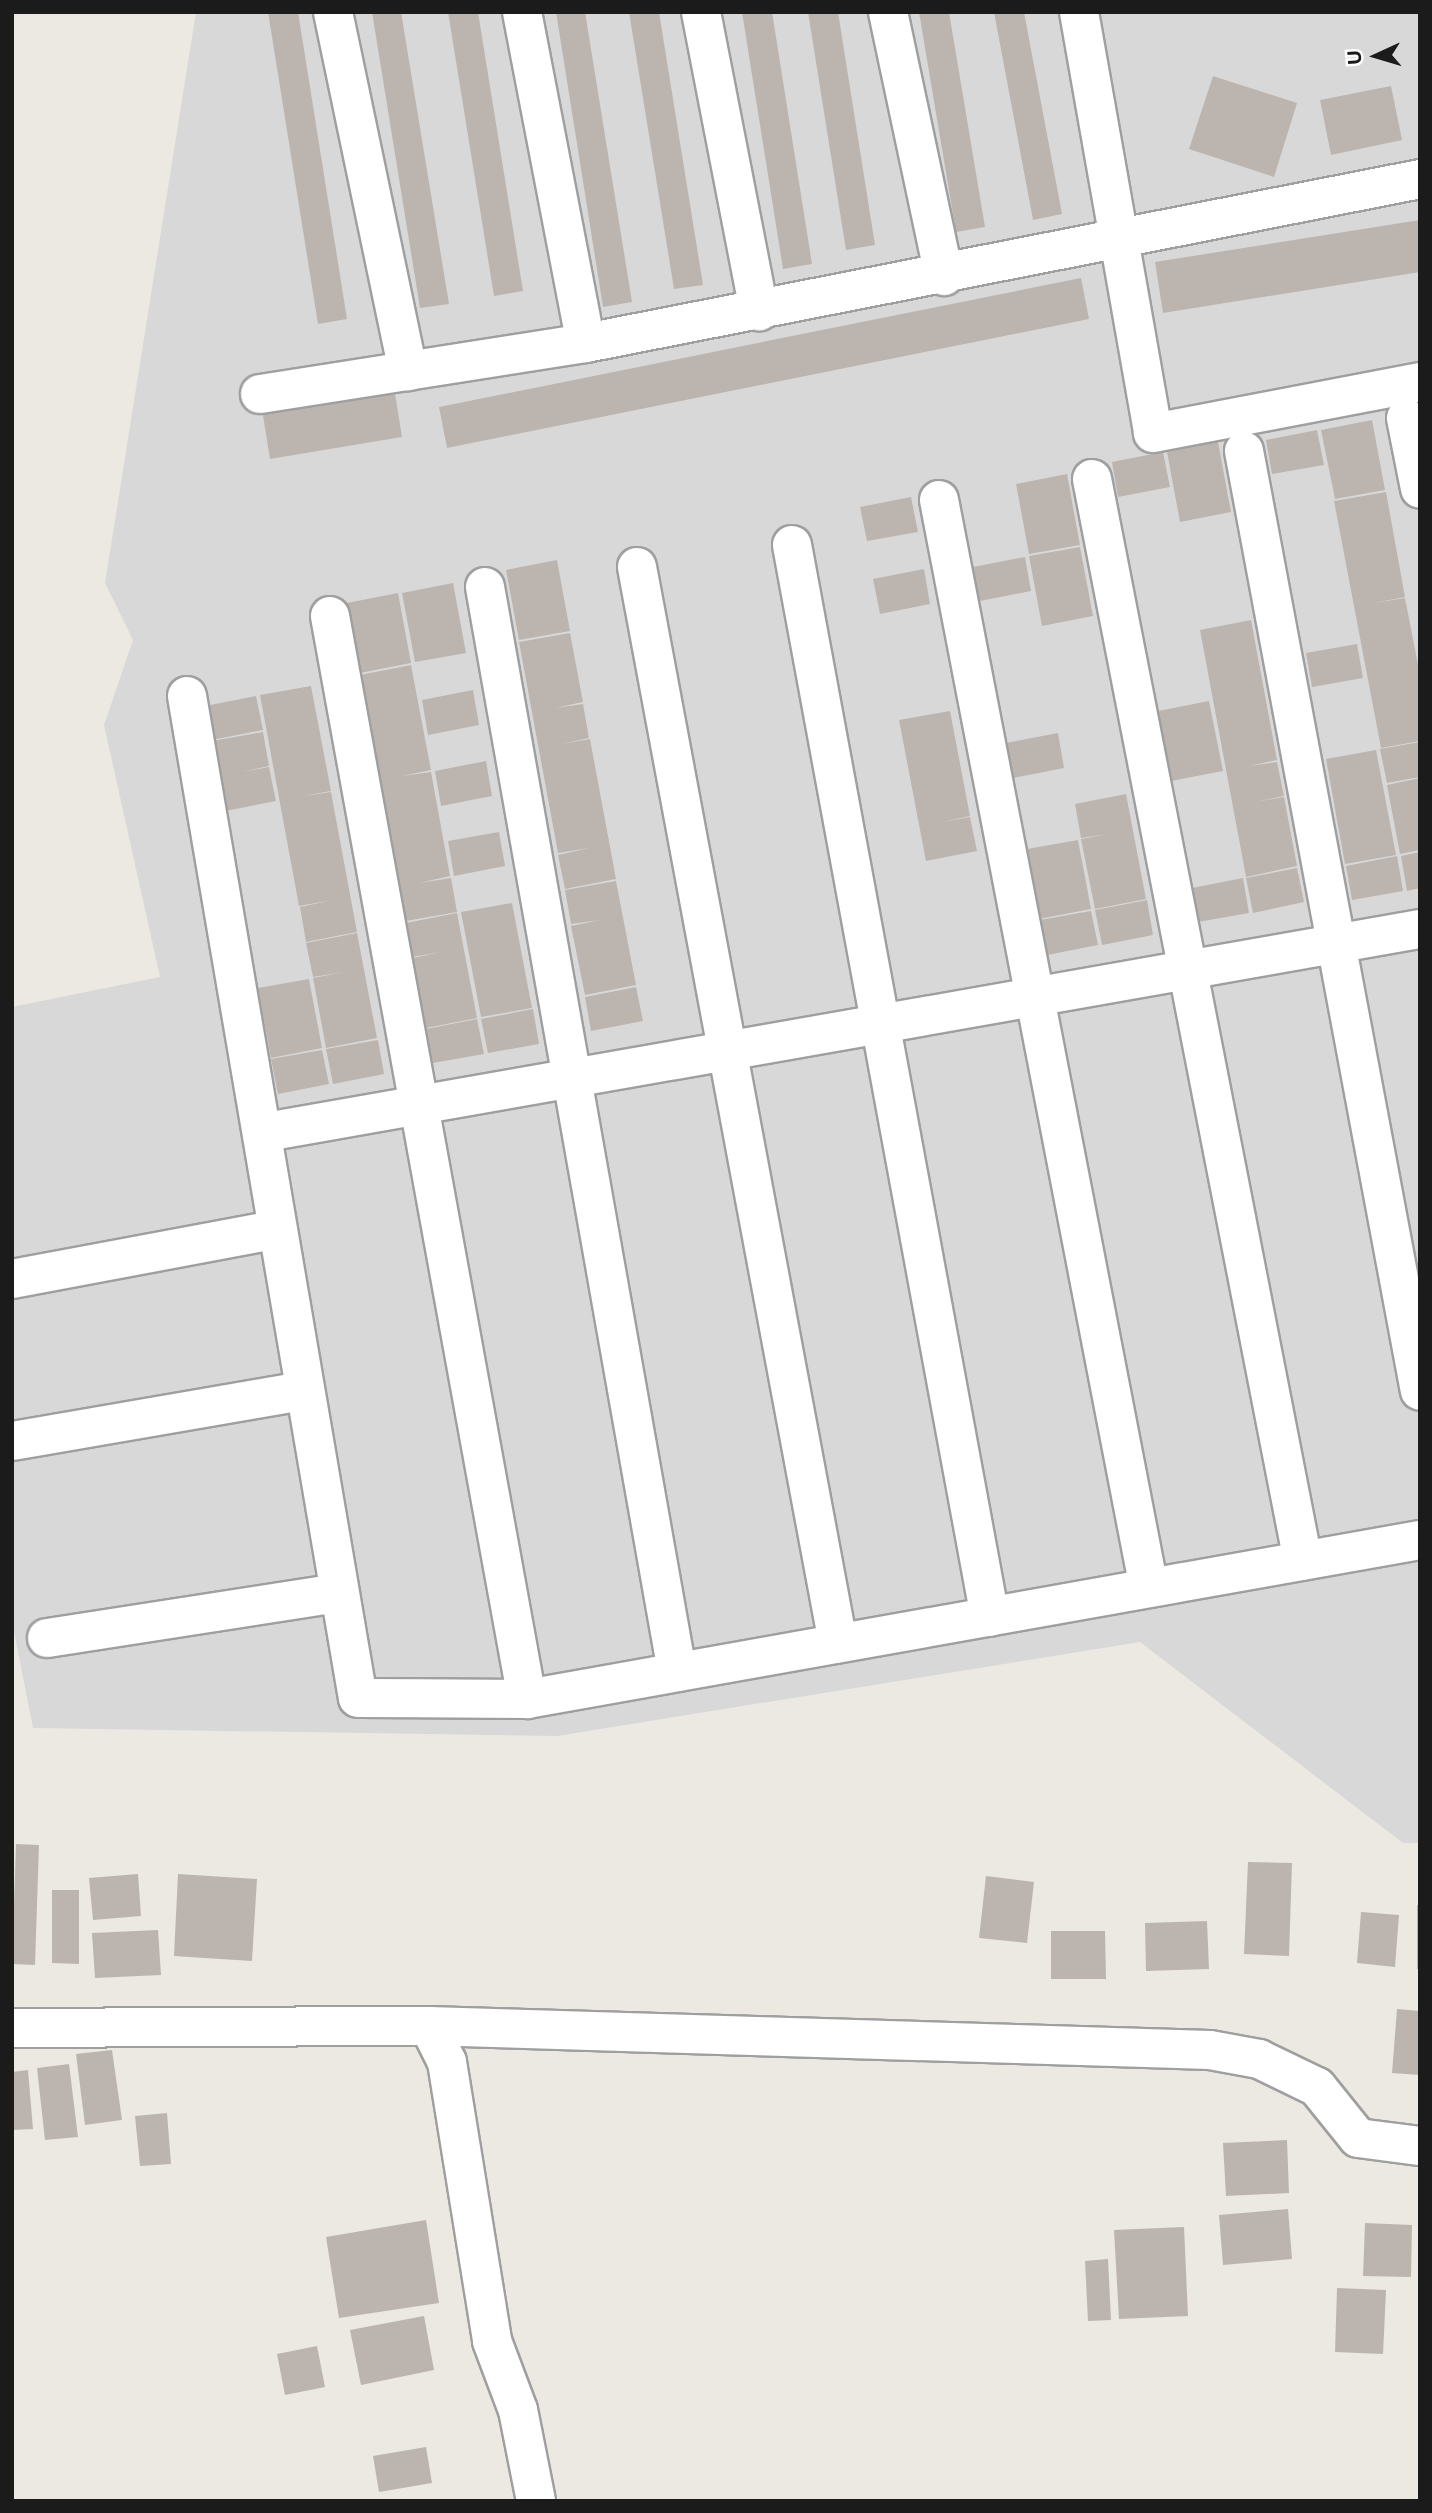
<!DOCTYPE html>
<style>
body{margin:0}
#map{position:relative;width:1432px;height:2513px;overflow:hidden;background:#ece9e2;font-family:Montserrat,sans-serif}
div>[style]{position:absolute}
.residential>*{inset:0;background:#d9d8d8}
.building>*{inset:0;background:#bcb5af}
.roads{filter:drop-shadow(2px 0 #9f9f9f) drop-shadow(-2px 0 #9f9f9f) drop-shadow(0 2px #9f9f9f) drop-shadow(0 -2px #9f9f9f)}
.minor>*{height:38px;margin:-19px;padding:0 19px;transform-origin:19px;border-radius:19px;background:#fff}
span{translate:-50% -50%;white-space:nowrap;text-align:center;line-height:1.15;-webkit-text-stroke:5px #fff;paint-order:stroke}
.frame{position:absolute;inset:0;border:14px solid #1b1b1b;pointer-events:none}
.north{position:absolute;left:1341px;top:21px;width:70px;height:70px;-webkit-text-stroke:5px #fff;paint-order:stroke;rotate:266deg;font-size:19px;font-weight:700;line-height:28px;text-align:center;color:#1b1b1b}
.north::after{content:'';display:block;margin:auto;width:24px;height:32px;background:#1b1b1b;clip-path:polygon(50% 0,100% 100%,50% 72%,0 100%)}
</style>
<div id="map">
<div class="residential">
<i style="clip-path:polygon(196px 12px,1420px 12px,1420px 1843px,1403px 1843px,1140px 1642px,557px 1736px,33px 1728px,12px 1621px,12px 1007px,160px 977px,104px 725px,133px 640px,105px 583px)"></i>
</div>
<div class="building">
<i style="clip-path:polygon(268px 12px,298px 12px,347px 319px,318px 324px)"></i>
<i style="clip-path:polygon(372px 12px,401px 12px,449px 304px,420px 308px)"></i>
<i style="clip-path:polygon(448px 12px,478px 12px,523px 291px,494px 296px)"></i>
<i style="clip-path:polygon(556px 12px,585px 12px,632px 302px,603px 307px)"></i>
<i style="clip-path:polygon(629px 12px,659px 12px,703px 285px,674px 289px)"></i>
<i style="clip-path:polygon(742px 12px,772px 12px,812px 264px,783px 269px)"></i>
<i style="clip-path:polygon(808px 12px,838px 12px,875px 245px,846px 250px)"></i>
<i style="clip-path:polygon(919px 12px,949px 12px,985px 227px,956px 232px)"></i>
<i style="clip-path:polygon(994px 12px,1024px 12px,1062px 214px,1033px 220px)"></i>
<i style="clip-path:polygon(1213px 76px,1297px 103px,1274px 177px,1189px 149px)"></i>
<i style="clip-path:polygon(1391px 86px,1402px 140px,1331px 155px,1320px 100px)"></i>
<i style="clip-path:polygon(1420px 220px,1420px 272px,1163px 313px,1155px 262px)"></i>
<i style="clip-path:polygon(1081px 278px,1089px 319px,447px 448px,439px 407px)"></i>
<i style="clip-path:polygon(394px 387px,402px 437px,270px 459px,262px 409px)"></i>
<i style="clip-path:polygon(1372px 420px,1385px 490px,1335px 499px,1321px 430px)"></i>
<i style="clip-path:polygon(1317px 430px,1324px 465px,1272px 474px,1266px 440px)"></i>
<i style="clip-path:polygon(1218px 442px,1231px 512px,1180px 522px,1167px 452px)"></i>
<i style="clip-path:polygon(1163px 452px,1170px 487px,1118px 497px,1112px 462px)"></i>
<i style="clip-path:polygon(1067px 474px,1080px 545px,1029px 554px,1016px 484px)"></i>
<i style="clip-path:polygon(1386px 492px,1405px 597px,1374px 603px,1405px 598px,1420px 675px,1420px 741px,1381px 748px,1334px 501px)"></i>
<i style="clip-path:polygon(911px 497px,918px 532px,867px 541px,860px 507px)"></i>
<i style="clip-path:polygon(1080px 547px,1093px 616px,1042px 626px,1029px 556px)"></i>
<i style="clip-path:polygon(1025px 557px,1031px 591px,980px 601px,973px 567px)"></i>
<i style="clip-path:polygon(557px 560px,570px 631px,519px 640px,506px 570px)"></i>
<i style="clip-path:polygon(924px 569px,930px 604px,880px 614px,873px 579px)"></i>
<i style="clip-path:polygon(453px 583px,466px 653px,415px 662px,402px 593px)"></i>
<i style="clip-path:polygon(398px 593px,411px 663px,360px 673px,347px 603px)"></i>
<i style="clip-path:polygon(1251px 620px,1277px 760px,1249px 766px,1277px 762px,1284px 796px,1255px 802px,1284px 797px,1297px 866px,1246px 877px,1200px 630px)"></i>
<i style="clip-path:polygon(570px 633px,583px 702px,555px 708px,583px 704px,589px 738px,561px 744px,590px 739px,616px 879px,565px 889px,558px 855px,589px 848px,558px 853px,519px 642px)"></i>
<i style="clip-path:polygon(1357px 644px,1363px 678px,1312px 687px,1306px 653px)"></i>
<i style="clip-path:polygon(411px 665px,431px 770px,402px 776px,431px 772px,450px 876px,419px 883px,451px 878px,457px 912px,406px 921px,360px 675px)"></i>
<i style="clip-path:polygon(311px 686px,331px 791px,303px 796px,331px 792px,357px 932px,306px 942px,300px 907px,333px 900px,299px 906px,260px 695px)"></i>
<i style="clip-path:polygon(473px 690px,479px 725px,428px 735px,422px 700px)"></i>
<i style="clip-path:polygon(256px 696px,263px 730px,212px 740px,205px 706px)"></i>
<i style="clip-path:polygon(1209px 701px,1223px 771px,1171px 781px,1158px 711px)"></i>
<i style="clip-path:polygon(950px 711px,970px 816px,942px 822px,970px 817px,977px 851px,926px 861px,899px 720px)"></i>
<i style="clip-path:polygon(263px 732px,269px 766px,241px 772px,269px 767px,276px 801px,225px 811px,212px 741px)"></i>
<i style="clip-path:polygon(1058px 733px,1064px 768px,1013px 778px,1006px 743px)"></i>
<i style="clip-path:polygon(1420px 742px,1420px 777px,1387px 783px,1380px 749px)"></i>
<i style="clip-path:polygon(1376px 750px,1396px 855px,1345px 864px,1326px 759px)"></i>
<i style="clip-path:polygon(486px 761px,492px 796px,441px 806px,435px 771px)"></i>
<i style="clip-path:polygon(1420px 778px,1420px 850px,1400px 854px,1387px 785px)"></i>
<i style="clip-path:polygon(1126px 794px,1146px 899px,1095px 909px,1081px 839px,1109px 834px,1081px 838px,1075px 804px)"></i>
<i style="clip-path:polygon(499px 832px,505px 866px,454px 876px,448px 841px)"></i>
<i style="clip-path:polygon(1078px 840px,1091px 909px,1039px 919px,1027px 849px)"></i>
<i style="clip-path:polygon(1420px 852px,1420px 888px,1407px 891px,1401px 856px)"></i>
<i style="clip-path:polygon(1397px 856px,1403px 891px,1352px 900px,1346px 866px)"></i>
<i style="clip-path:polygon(1297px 868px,1304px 902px,1253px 913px,1246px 878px)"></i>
<i style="clip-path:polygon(1243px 878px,1249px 913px,1198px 922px,1192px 888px)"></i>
<i style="clip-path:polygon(616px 881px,636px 985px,585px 995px,571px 926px,600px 920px,571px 924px,565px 890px)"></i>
<i style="clip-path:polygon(1147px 900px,1153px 935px,1102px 945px,1095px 910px)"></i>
<i style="clip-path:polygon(512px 903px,532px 1008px,481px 1017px,461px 912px)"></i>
<i style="clip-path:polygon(1091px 911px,1098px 945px,1047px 955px,1040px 920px)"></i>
<i style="clip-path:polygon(457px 913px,477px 1018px,426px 1028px,413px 958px,441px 952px,412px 957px,406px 923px)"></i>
<i style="clip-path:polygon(357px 933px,377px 1038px,326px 1048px,313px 978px,344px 972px,313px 977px,306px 943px)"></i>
<i style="clip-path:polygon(309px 979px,322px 1048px,271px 1058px,258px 988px)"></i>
<i style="clip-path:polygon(636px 987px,643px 1021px,591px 1031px,585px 997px)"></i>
<i style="clip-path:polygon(533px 1009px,539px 1044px,488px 1053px,481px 1019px)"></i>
<i style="clip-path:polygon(477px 1019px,484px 1054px,433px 1063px,426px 1029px)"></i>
<i style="clip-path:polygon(378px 1040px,384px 1074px,333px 1084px,326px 1049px)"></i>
<i style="clip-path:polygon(322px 1050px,329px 1084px,278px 1094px,271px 1059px)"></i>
<i style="clip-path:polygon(16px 1844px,39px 1845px,35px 1965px,12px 1964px)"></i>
<i style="clip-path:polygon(1248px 1862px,1292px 1863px,1289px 1956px,1244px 1954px)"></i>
<i style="clip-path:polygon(138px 1874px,141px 1916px,93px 1920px,89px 1878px)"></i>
<i style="clip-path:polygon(178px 1874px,257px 1879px,252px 1961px,174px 1956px)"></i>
<i style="clip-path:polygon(986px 1876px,1034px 1882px,1027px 1943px,979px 1938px)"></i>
<i style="clip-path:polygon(52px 1890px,79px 1890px,79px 1964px,52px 1963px)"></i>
<i style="clip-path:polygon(1417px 1905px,1420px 1905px,1420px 1969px,1417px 1969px)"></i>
<i style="clip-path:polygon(1361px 1912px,1399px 1915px,1395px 1967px,1357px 1963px)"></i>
<i style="clip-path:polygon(1207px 1921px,1209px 1969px,1146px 1971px,1145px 1923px)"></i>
<i style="clip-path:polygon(158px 1930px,161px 1975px,95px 1978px,92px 1933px)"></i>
<i style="clip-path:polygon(1051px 1931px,1105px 1931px,1106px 1979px,1051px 1979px)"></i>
<i style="clip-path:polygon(1397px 2009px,1420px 2011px,1420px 2075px,1392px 2073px)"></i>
<i style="clip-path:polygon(112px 2050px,122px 2120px,85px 2125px,76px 2054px)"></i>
<i style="clip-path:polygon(69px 2064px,78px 2137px,45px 2140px,37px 2068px)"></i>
<i style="clip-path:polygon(28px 2070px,33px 2129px,12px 2130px,12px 2072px)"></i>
<i style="clip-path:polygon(167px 2113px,171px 2164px,140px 2166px,135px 2116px)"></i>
<i style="clip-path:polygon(1287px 2140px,1289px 2193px,1226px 2196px,1223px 2143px)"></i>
<i style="clip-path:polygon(1288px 2209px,1292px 2259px,1223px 2265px,1219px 2215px)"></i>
<i style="clip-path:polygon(426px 2220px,439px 2303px,339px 2318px,326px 2237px)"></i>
<i style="clip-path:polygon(1365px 2223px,1412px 2225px,1411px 2277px,1363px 2276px)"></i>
<i style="clip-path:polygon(1184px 2227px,1188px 2316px,1119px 2319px,1114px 2230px)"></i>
<i style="clip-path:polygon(1108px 2259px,1111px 2320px,1088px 2321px,1085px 2261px)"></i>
<i style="clip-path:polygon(1337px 2288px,1386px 2290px,1383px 2354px,1335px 2352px)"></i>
<i style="clip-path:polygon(424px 2316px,434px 2370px,361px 2385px,350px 2330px)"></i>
<i style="clip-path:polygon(317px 2346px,325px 2387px,285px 2395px,277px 2354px)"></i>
<i style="clip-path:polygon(426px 2447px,432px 2483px,379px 2492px,373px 2456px)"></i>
</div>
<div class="roads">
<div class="minor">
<i style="left:333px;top:12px;width:367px;rotate:78.2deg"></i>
<i style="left:522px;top:12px;width:337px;rotate:79.1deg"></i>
<i style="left:701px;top:12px;width:305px;rotate:79deg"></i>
<i style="left:888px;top:12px;width:270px;rotate:78deg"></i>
<i style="left:1079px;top:12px;width:427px;rotate:80deg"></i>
<i style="left:1153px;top:433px;width:272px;rotate:-10.8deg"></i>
<i style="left:260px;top:394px;width:330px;rotate:-8.9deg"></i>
<i style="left:586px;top:343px;width:850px;rotate:-11.12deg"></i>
<i style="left:1406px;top:418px;width:72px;rotate:78.8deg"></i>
<i style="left:1244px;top:451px;width:956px;rotate:79.4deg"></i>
<i style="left:1092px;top:479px;width:1102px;rotate:78.97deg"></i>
<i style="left:939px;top:500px;width:1108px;rotate:79.08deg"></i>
<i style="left:792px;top:545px;width:1090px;rotate:79.54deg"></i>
<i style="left:637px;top:567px;width:1095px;rotate:79.42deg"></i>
<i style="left:485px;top:587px;width:1102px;rotate:79.96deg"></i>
<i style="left:330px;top:616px;width:1101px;rotate:79.69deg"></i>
<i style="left:187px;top:696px;width:1016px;rotate:80.32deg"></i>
<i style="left:358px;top:1698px;width:169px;rotate:0.3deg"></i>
<i style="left:527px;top:1699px;width:907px;rotate:-10.1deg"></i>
<i style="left:266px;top:1132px;width:1172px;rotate:-9.98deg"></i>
<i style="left:12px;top:1279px;width:267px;rotate:-10.6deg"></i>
<i style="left:13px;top:1441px;width:294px;rotate:-9.8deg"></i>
<i style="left:47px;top:1638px;width:295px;rotate:-8.8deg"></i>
<i style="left:429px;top:2026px;width:781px;rotate:1.76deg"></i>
<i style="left:1210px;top:2050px;width:50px;rotate:10.4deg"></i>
<i style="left:1259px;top:2059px;width:64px;rotate:25.8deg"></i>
<i style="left:1317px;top:2087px;width:65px;rotate:51.2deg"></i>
<i style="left:1358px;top:2138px;width:63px;rotate:7.4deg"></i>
<i style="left:12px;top:2028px;width:417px;rotate:-0.3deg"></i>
<i style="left:429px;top:2026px;width:40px;rotate:63.4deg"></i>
<i style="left:447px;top:2062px;width:283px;rotate:80.8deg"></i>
<i style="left:492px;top:2341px;width:74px;rotate:69.4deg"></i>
<i style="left:518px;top:2410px;width:93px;rotate:78.8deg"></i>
</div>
</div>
<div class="frame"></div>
<div class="north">U</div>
</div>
